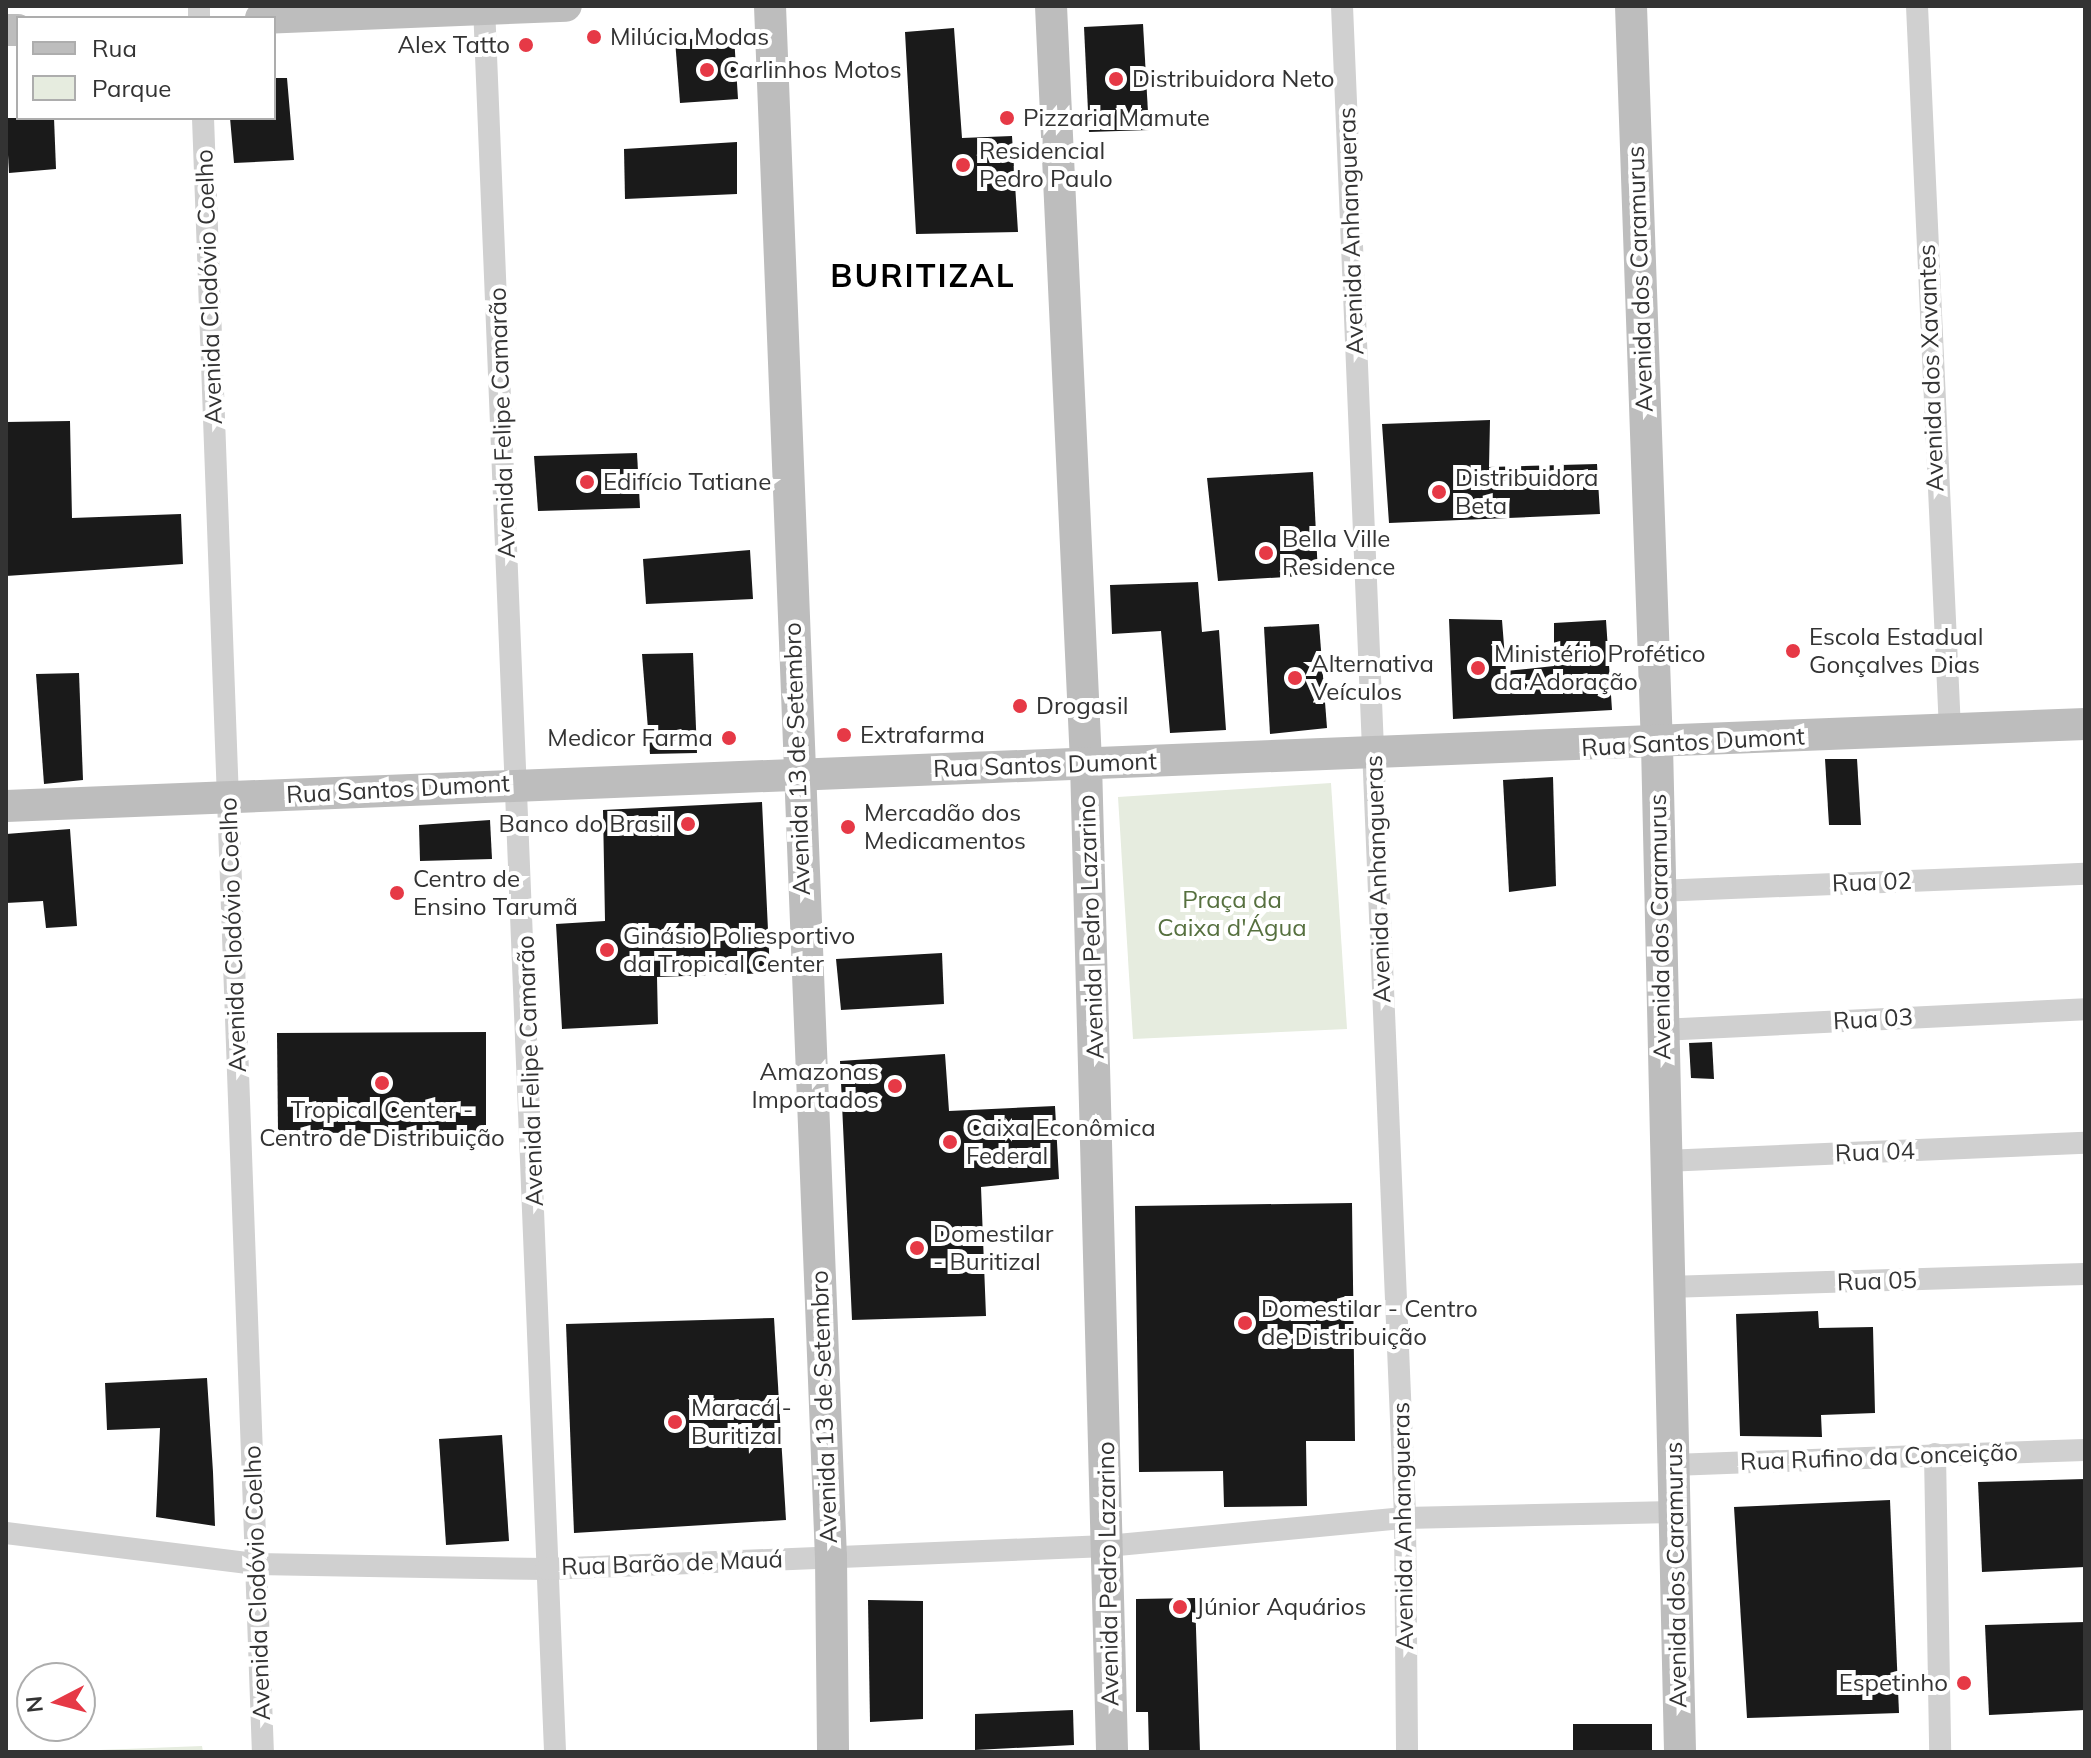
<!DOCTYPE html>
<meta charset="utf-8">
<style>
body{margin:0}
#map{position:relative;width:2091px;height:1758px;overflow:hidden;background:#fff;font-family:Mulish,sans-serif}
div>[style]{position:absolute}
.green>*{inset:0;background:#e6ecdf}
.building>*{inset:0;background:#1a1a1a}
.street>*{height:22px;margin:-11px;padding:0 11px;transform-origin:11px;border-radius:11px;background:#d0d0d0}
.secondary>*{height:32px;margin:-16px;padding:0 16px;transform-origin:16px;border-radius:16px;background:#bdbdbd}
.dots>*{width:22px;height:22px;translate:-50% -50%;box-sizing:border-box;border:4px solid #fff;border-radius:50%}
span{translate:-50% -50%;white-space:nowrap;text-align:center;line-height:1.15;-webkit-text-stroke:8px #fff;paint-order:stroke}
.poi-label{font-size:24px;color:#333}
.left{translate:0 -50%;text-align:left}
.right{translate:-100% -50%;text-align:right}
.street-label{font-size:24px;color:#333}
.park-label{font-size:24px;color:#56703f}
.district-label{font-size:32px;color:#000;font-weight:700;letter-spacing:2px}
.frame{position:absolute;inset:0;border:8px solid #333;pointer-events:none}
.legend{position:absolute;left:16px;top:16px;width:260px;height:104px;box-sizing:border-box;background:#fff;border:2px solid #adadad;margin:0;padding:10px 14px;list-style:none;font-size:24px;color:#333}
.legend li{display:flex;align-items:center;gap:16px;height:40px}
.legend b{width:40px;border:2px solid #adadad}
.north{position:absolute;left:16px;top:1662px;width:80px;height:80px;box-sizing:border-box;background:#fff;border:2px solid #adadad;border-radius:50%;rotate:264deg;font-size:22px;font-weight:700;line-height:32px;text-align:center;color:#333}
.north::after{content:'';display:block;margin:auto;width:28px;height:36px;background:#e63946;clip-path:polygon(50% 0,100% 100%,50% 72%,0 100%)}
</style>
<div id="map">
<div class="green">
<i style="clip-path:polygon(1331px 783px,1347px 1029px,1133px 1039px,1118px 797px)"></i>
<i style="clip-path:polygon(202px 1746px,203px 1752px,48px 1752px)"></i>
</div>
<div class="building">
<i style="clip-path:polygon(1143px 24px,1149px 130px,1089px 132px,1084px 27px)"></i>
<i style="clip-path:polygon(954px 28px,962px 138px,1012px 136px,1018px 232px,916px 234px,905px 32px)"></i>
<i style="clip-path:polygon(734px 36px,738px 99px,680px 103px,675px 40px)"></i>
<i style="clip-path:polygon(274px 78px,287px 78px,294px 160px,234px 163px,230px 118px,274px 118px)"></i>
<i style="clip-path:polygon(6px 118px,54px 118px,56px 169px,9px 173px)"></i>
<i style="clip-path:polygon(737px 142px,737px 194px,625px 199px,624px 149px)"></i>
<i style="clip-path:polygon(1490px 420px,1489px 467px,1597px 464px,1600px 514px,1389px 523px,1382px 424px)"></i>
<i style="clip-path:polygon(70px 421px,72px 518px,181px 514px,183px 564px,6px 576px,6px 422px)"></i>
<i style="clip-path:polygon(637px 453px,640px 508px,538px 511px,534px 456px)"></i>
<i style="clip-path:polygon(1313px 472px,1318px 575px,1218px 581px,1207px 478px)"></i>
<i style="clip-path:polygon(750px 550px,753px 599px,646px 604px,643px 559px)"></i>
<i style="clip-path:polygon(1198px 582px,1202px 632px,1219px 630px,1226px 730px,1170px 733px,1161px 631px,1112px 634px,1110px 585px)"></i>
<i style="clip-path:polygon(1449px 619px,1502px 620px,1506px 671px,1554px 666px,1554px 623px,1606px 620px,1612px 710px,1453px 719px)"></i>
<i style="clip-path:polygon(1319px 624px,1327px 728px,1270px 734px,1264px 627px)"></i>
<i style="clip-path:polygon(693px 653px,697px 753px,650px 754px,642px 654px)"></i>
<i style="clip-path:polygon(79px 673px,83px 780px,44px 784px,36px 674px)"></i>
<i style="clip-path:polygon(1825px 759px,1857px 759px,1861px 825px,1829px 825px)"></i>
<i style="clip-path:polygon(1553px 777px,1556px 886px,1509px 892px,1503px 780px)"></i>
<i style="clip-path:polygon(762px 802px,770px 973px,657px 977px,658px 1024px,562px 1029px,556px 924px,605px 921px,603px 810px)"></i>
<i style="clip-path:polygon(490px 820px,492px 859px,420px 861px,419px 825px)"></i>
<i style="clip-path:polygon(70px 829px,77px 926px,46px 928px,43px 901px,6px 903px,6px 834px)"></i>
<i style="clip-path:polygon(942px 953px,944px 1004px,841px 1010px,836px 959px)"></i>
<i style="clip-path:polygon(486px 1032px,486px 1135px,278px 1132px,277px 1033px)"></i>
<i style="clip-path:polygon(1712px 1042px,1714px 1079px,1691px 1078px,1689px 1043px)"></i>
<i style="clip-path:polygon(945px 1054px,949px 1111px,1055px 1106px,1059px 1179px,981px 1187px,986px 1316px,852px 1320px,840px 1061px)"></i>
<i style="clip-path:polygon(1352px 1203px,1355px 1441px,1306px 1441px,1307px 1506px,1224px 1507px,1223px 1471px,1139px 1472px,1135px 1206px)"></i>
<i style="clip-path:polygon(1818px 1311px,1819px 1328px,1873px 1327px,1875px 1413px,1821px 1415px,1822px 1437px,1740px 1436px,1736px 1314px)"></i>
<i style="clip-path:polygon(774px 1318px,786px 1520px,574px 1533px,566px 1324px)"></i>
<i style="clip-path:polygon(207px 1378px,213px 1472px,215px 1526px,156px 1517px,160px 1428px,107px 1430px,105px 1383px)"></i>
<i style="clip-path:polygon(502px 1435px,509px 1541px,446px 1545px,439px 1439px)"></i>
<i style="clip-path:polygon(2085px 1479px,2085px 1567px,1982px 1572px,1978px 1482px)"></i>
<i style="clip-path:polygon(1890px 1500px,1899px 1713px,1747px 1718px,1734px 1507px)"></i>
<i style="clip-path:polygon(1195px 1598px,1200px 1752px,1149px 1752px,1148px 1712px,1136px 1712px,1136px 1599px)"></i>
<i style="clip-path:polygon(868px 1600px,923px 1601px,923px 1719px,870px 1722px)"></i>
<i style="clip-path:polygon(2085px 1622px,2085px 1710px,1989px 1715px,1985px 1625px)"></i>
<i style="clip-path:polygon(1073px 1710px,1074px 1745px,975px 1750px,975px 1714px)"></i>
<i style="clip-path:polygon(1573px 1724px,1652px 1724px,1652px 1752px,1573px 1752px)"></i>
</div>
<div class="street">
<i style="left:199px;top:6px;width:12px;rotate:90deg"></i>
<i style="left:484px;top:6px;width:1747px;rotate:87.67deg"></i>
<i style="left:1342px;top:6px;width:1513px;rotate:87.61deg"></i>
<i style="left:1405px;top:1518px;width:234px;rotate:89.5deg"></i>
<i style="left:1917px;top:6px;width:724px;rotate:87.39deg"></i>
<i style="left:203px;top:118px;width:1635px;rotate:87.9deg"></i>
<i style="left:1658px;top:891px;width:427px;rotate:-2.3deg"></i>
<i style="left:1661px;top:1030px;width:425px;rotate:-2.8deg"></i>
<i style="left:1665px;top:1161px;width:420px;rotate:-2.5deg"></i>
<i style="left:1668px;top:1287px;width:417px;rotate:-1.8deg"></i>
<i style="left:1935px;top:1454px;width:298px;rotate:89deg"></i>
<i style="left:1673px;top:1465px;width:412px;rotate:-2.1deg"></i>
<i style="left:6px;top:1533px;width:252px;rotate:7.1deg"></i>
<i style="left:256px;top:1564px;width:290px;rotate:1deg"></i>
<i style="left:546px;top:1569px;width:561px;rotate:-2.35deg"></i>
<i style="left:1107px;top:1546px;width:299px;rotate:-5.4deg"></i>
<i style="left:1405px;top:1518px;width:269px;rotate:-1.3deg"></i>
</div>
<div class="secondary">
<i style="left:770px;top:6px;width:1552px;rotate:87.75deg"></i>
<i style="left:831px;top:1557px;width:195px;rotate:89.4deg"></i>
<i style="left:1051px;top:6px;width:758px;rotate:87.35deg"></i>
<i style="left:1086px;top:763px;width:989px;rotate:88.49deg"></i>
<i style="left:1631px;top:6px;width:739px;rotate:87.99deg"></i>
<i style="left:1657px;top:745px;width:1007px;rotate:88.69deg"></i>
<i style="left:261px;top:18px;width:305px;rotate:-2.3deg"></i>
<i style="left:6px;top:30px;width:12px"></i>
<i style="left:6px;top:806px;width:2081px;rotate:-2.26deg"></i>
</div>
<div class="dots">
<i style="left:594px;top:37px;background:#e63946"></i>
<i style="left:526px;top:45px;background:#e63946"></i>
<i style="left:707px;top:70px;background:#e63946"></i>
<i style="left:1116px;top:79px;background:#e63946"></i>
<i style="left:1007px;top:118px;background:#e63946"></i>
<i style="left:963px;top:165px;background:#e63946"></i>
<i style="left:587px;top:482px;background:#e63946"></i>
<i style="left:1439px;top:492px;background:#e63946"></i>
<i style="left:1266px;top:553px;background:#e63946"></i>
<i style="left:1793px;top:651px;background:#e63946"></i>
<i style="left:1478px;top:668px;background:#e63946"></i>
<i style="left:1295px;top:678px;background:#e63946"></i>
<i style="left:1020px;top:706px;background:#e63946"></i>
<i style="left:844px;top:735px;background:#e63946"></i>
<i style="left:729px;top:738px;background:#e63946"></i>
<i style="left:688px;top:824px;background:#e63946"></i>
<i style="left:848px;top:827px;background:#e63946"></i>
<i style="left:397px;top:893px;background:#e63946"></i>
<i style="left:607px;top:950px;background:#e63946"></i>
<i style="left:382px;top:1083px;background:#e63946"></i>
<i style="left:895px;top:1086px;background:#e63946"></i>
<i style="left:950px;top:1142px;background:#e63946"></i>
<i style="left:917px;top:1248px;background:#e63946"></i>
<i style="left:1245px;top:1323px;background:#e63946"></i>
<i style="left:675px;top:1422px;background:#e63946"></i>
<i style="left:1180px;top:1607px;background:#e63946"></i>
<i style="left:1964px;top:1683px;background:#e63946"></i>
</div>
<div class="poi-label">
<span class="left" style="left:610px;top:37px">Milúcia Modas</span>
<span class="right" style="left:510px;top:45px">Alex Tatto</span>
<span class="left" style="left:723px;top:70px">Carlinhos Motos</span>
<span class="left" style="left:1132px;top:79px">Distribuidora Neto</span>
<span class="left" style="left:1023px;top:118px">Pizzaria Mamute</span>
<span class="left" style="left:979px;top:165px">Residencial<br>Pedro Paulo</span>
<span class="left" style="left:1455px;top:492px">Distribuidora<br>Beta</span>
<span class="left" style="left:603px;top:482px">Edifício Tatiane</span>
<span class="left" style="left:1282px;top:553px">Bella Ville<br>Residence</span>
<span class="left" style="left:1809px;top:651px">Escola Estadual<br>Gonçalves Dias</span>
<span class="left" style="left:1494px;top:668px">Ministério Profético<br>da Adoração</span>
<span class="left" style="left:1311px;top:678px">Alternativa<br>Veículos</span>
<span class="left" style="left:1036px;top:706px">Drogasil</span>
<span class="left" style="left:860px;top:735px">Extrafarma</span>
<span class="right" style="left:713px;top:738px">Medicor Farma</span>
<span class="left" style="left:864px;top:827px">Mercadão dos<br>Medicamentos</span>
<span class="right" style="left:672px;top:824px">Banco do Brasil</span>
<span class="left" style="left:413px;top:893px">Centro de<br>Ensino Tarumã</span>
<span class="left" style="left:623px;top:950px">Ginásio Poliesportivo<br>da Tropical Center</span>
<span class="right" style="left:879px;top:1086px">Amazonas<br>Importados</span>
<span style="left:382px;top:1124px">Tropical Center -<br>Centro de Distribuição</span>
<span class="left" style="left:966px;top:1142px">Caixa Econômica<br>Federal</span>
<span class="left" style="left:933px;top:1248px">Domestilar<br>- Buritizal</span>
<span class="left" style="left:1261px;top:1323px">Domestilar - Centro<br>de Distribuição</span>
<span class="left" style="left:691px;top:1422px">Maracá -<br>Buritizal</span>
<span class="left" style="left:1196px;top:1607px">Júnior Aquários</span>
<span class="right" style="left:1948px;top:1683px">Espetinho</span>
</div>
<div class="street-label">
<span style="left:1351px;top:231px;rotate:-92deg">Avenida Anhangueras</span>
<span style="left:1640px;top:279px;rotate:-92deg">Avenida dos Caramurus</span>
<span style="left:209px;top:287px;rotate:-92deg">Avenida Clodóvio Coelho</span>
<span style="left:1931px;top:368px;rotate:-92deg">Avenida dos Xavantes</span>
<span style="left:502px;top:423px;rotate:-92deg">Avenida Felipe Camarão</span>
<span style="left:1693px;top:742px;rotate:-3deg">Rua Santos Dumont</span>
<span style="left:797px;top:759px;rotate:-92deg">Avenida 13 de Setembro</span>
<span style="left:1045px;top:765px;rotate:-2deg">Rua Santos Dumont</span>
<span style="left:398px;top:789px;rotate:-3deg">Rua Santos Dumont</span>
<span style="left:1378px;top:879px;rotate:-92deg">Avenida Anhangueras</span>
<span style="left:1872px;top:882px;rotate:-2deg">Rua 02</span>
<span style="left:1091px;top:927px;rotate:-92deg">Avenida Pedro Lazarino</span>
<span style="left:1660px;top:927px;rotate:-91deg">Avenida dos Caramurus</span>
<span style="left:233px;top:935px;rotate:-92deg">Avenida Clodóvio Coelho</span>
<span style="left:1873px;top:1019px;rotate:-3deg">Rua 03</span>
<span style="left:530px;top:1071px;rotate:-92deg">Avenida Felipe Camarão</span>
<span style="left:1875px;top:1152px;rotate:-2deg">Rua 04</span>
<span style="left:1877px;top:1281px;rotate:-2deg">Rua 05</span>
<span style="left:824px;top:1407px;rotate:-92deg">Avenida 13 de Setembro</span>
<span style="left:1879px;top:1457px;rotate:-2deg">Rua Rufino da Conceição</span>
<span style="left:1403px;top:1526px;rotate:-91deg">Avenida Anhangueras</span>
<span style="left:672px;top:1563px;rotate:-2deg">Rua Barão de Mauá</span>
<span style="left:1108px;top:1574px;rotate:-91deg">Avenida Pedro Lazarino</span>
<span style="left:1676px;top:1575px;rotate:-91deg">Avenida dos Caramurus</span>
<span style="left:257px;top:1583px;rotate:-92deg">Avenida Clodóvio Coelho</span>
</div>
<div class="park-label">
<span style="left:1232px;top:914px">Praça da<br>Caixa d'Água</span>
</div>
<div class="district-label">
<span style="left:923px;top:275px">BURITIZAL</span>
</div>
<div class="frame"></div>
<ul class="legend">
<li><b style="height:10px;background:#bdbdbd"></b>Rua</li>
<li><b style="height:22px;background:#e6ecdf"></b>Parque</li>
</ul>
<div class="north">N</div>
</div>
